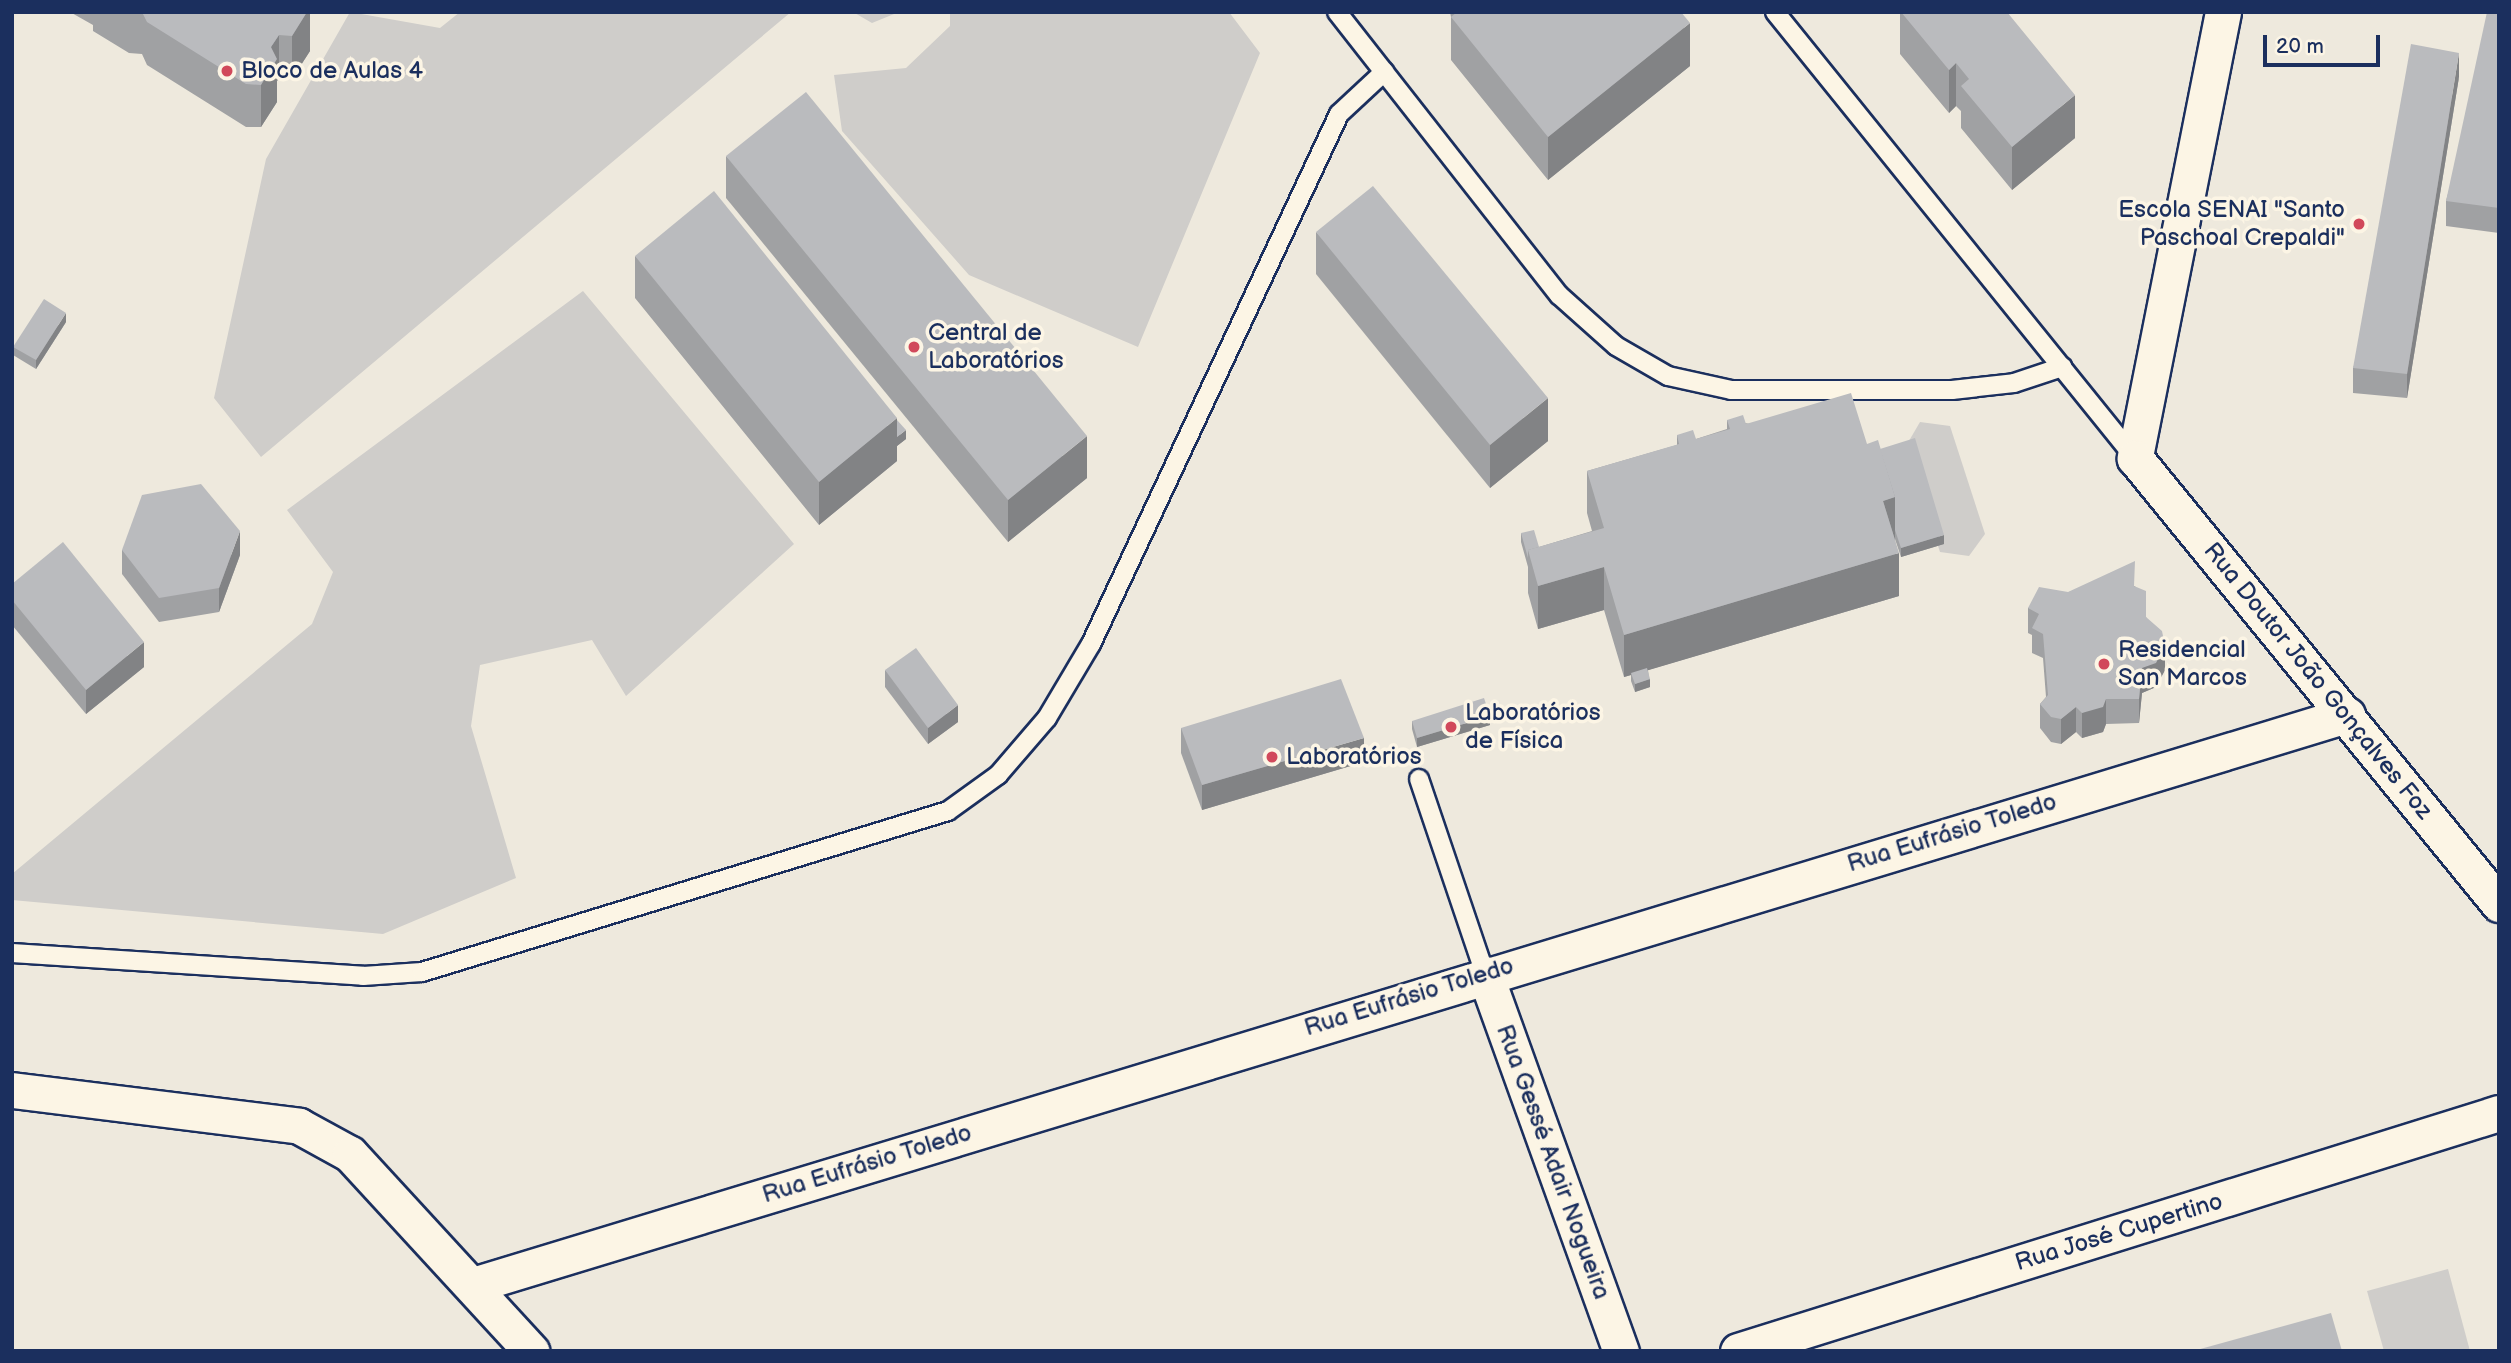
<!DOCTYPE html>
<meta charset="utf-8">
<style>
body{margin:0}
#map{position:relative;width:2511px;height:1363px;overflow:hidden;background:#eee9dd;font-family:"Balsamiq Sans",sans-serif}
div>[style]{position:absolute}
.green>*{inset:0;background:#cfcdca}
.roads{filter:drop-shadow(2px 0 #1b2f5e) drop-shadow(-2px 0 #1b2f5e) drop-shadow(0 2px #1b2f5e) drop-shadow(0 -2px #1b2f5e)}
.service>*{height:18px;margin:-9px;padding:0 9px;transform-origin:9px;border-radius:9px;background:#fcf5e5}
.minor>*{height:35px;margin:-17.5px;padding:0 17.5px;transform-origin:17.5px;border-radius:17.5px;background:#fcf5e5}
.wall>*{inset:0;background:#a0a1a3}
.shaded-wall>*{inset:0;background:#828385}
.building>*{inset:0;background:#babbbe}
.dots>*{width:19px;height:19px;translate:-50% -50%;box-sizing:border-box;border:4px solid #fcf5e5;border-radius:50%}
span{translate:-50% -50%;white-space:nowrap;text-align:center;line-height:1.15;-webkit-text-stroke:7px #fcf5e5;paint-order:stroke}
.poi-label{font-size:24px;color:#1b2f5e}
.left{translate:0 -50%;text-align:left}
.right{translate:-100% -50%;text-align:right}
.street-label{font-size:24px;color:#1b2f5e}
.frame{position:absolute;inset:0;border:14px solid #1b2f5e;pointer-events:none}
.scale{position:absolute;left:2263px;top:35px;width:117px;height:32px;box-sizing:border-box;border:4px solid #1b2f5e;border-top:0;padding-left:9px;font-size:21px;line-height:24px;white-space:nowrap;color:#1b2f5e;-webkit-text-stroke:5px #fcf5e5;paint-order:stroke}
</style>
<div id="map">
<div class="green">
<i style="clip-path:polygon(350px 12px,440px 28px,460px 12px,791px 12px,261px 457px,214px 398px,266px 159px)"></i>
<i style="clip-path:polygon(853px 12px,899px 12px,872px 23px)"></i>
<i style="clip-path:polygon(950px 12px,1229px 12px,1260px 53px,1138px 347px,969px 275px,842px 131px,834px 75px,906px 68px,950px 26px)"></i>
<i style="clip-path:polygon(583px 291px,794px 544px,626px 696px,592px 640px,480px 665px,471px 726px,516px 878px,383px 934px,12px 900px,12px 874px,312px 624px,333px 572px,287px 510px)"></i>
<i style="clip-path:polygon(1920px 422px,1950px 426px,1985px 534px,1969px 556px,1940px 552px,1906px 446px)"></i>
<i style="clip-path:polygon(2448px 1269px,2470px 1351px,2384px 1351px,2367px 1291px)"></i>
</div>
<div class="roads">
<div class="service">
<i style="left:1337px;top:12px;width:360px;rotate:51.9deg"></i>
<i style="left:1559px;top:295px;width:76px;rotate:41.8deg"></i>
<i style="left:1616px;top:346px;width:60px;rotate:30deg"></i>
<i style="left:1668px;top:376px;width:65px;rotate:12.5deg"></i>
<i style="left:1731px;top:390px;width:221px"></i>
<i style="left:1952px;top:390px;width:62px;rotate:-6.4deg"></i>
<i style="left:2014px;top:383px;width:51px;rotate:-18.4deg"></i>
<i style="left:1775px;top:12px;width:573px;rotate:51.09deg"></i>
<i style="left:1419px;top:779px;width:206px;rotate:71.3deg"></i>
<i style="left:12px;top:953px;width:352px;rotate:3.7deg"></i>
<i style="left:363px;top:976px;width:59px;rotate:-3.9deg"></i>
<i style="left:422px;top:972px;width:550px;rotate:-17.02deg"></i>
<i style="left:948px;top:811px;width:62px;rotate:-35.8deg"></i>
<i style="left:998px;top:775px;width:75px;rotate:-49.3deg"></i>
<i style="left:1047px;top:718px;width:86px;rotate:-59.3deg"></i>
<i style="left:1091px;top:644px;width:585px;rotate:-64.92deg"></i>
<i style="left:1339px;top:114px;width:62px;rotate:-43deg"></i>
</div>
<div class="minor">
<i style="left:2223px;top:12px;width:455px;rotate:101.2deg"></i>
<i style="left:2135px;top:458px;width:576px;rotate:50.78deg"></i>
<i style="left:1485px;top:974px;width:401px;rotate:70.2deg"></i>
<i style="left:12px;top:1090px;width:289px;rotate:7.1deg"></i>
<i style="left:299px;top:1126px;width:58px;rotate:28.8deg"></i>
<i style="left:350px;top:1154px;width:268px;rotate:47.4deg"></i>
<i style="left:473px;top:1285px;width:1959px;rotate:-16.92deg"></i>
<i style="left:1738px;top:1351px;width:797px;rotate:-17.37deg"></i>
</div>
</div>
<div class="wall">
<i style="clip-path:polygon(70px 12px,310px 12px,310px 51px,292px 79px,279px 78px,277px 81px,277px 102px,261px 127px,246px 127px,147px 65px,142px 54px,129px 53px,93px 31px,93px 25px)"></i>
<i style="clip-path:polygon(1450px 12px,1681px 12px,1690px 66px,1548px 180px,1451px 60px,1451px 17px)"></i>
<i style="clip-path:polygon(1900px 12px,2007px 12px,2075px 138px,2012px 190px,1961px 128px,1961px 111px,1956px 106px,1949px 113px,1900px 54px)"></i>
<i style="clip-path:polygon(2499px 12px,2499px 233px,2446px 226px,2446px 201px)"></i>
<i style="clip-path:polygon(2459px 77px,2407px 398px,2353px 393px,2353px 368px)"></i>
<i style="clip-path:polygon(726px 156px,1087px 478px,1008px 542px,726px 198px)"></i>
<i style="clip-path:polygon(1316px 232px,1548px 441px,1490px 488px,1316px 274px)"></i>
<i style="clip-path:polygon(635px 256px,906px 439px,897px 446px,897px 461px,819px 525px,635px 298px)"></i>
<i style="clip-path:polygon(66px 322px,36px 369px,13px 355px,13px 347px)"></i>
<i style="clip-path:polygon(1727px 420px,1867px 444px,1880px 449px,1944px 544px,1901px 557px,1895px 539px,1899px 596px,1648px 670px,1650px 687px,1635px 692px,1631px 681px,1631px 675px,1624px 677px,1604px 610px,1538px 629px,1528px 593px,1528px 567px,1521px 542px,1521px 533px,1539px 547px,1592px 531px,1587px 513px,1587px 471px,1677px 445px,1677px 435px,1696px 439px,1727px 429px)"></i>
<i style="clip-path:polygon(122px 550px,240px 555px,219px 612px,159px 622px,122px 574px)"></i>
<i style="clip-path:polygon(12px 584px,144px 667px,86px 714px,12px 625px)"></i>
<i style="clip-path:polygon(2135px 586px,2165px 670px,2156px 687px,2142px 693px,2139px 723px,2106px 724px,2103px 732px,2082px 738px,2076px 732px,2061px 744px,2051px 742px,2040px 728px,2040px 704px,2046px 697px,2043px 658px,2032px 653px,2032px 635px,2028px 633px,2028px 608px,2068px 592px)"></i>
<i style="clip-path:polygon(885px 670px,958px 722px,928px 744px,885px 687px)"></i>
<i style="clip-path:polygon(1412px 721px,1490px 725px,1417px 747px,1412px 729px)"></i>
<i style="clip-path:polygon(1181px 728px,1364px 762px,1202px 810px,1181px 753px)"></i>
<i style="clip-path:polygon(2499px 1186px,2499px 1235px,2497px 1230px,2497px 1187px)"></i>
</div>
<div class="shaded-wall">
<i style="clip-path:polygon(307px 12px,310px 12px,310px 51px,292px 79px,292px 36px)"></i>
<i style="clip-path:polygon(1690px 23px,1690px 66px,1548px 180px,1548px 137px)"></i>
<i style="clip-path:polygon(279px 35px,279px 78px,277px 81px,277px 102px,261px 127px,261px 85px,271px 47px)"></i>
<i style="clip-path:polygon(2459px 53px,2459px 77px,2407px 398px,2407px 374px)"></i>
<i style="clip-path:polygon(1956px 63px,1956px 106px,1949px 113px,1949px 70px)"></i>
<i style="clip-path:polygon(2075px 95px,2075px 138px,2012px 190px,2012px 147px)"></i>
<i style="clip-path:polygon(66px 313px,66px 322px,36px 369px,36px 360px)"></i>
<i style="clip-path:polygon(1548px 398px,1548px 441px,1490px 488px,1490px 445px)"></i>
<i style="clip-path:polygon(897px 418px,897px 437px,906px 430px,906px 439px,897px 446px,897px 461px,819px 525px,819px 482px)"></i>
<i style="clip-path:polygon(1087px 436px,1087px 478px,1008px 542px,1008px 500px)"></i>
<i style="clip-path:polygon(1895px 497px,1895px 540px,1883px 501px)"></i>
<i style="clip-path:polygon(240px 531px,240px 555px,219px 612px,219px 588px)"></i>
<i style="clip-path:polygon(1944px 535px,1944px 544px,1901px 557px,1901px 548px)"></i>
<i style="clip-path:polygon(1899px 553px,1899px 596px,1632px 675px,1631px 673px,1631px 675px,1624px 677px,1624px 635px)"></i>
<i style="clip-path:polygon(1604px 567px,1604px 610px,1538px 629px,1538px 586px)"></i>
<i style="clip-path:polygon(144px 642px,144px 667px,86px 714px,86px 690px)"></i>
<i style="clip-path:polygon(2165px 646px,2165px 670px,2156px 687px,2142px 693px,2139px 723px,2139px 699px,2142px 668px)"></i>
<i style="clip-path:polygon(1650px 679px,1650px 687px,1635px 692px,1635px 684px)"></i>
<i style="clip-path:polygon(2106px 699px,2106px 724px,2103px 732px,2082px 738px,2082px 713px)"></i>
<i style="clip-path:polygon(958px 705px,958px 722px,928px 744px,928px 728px)"></i>
<i style="clip-path:polygon(2076px 707px,2076px 732px,2061px 744px,2061px 719px)"></i>
<i style="clip-path:polygon(1490px 716px,1490px 725px,1417px 747px,1417px 738px)"></i>
<i style="clip-path:polygon(1364px 738px,1364px 762px,1202px 810px,1202px 785px)"></i>
</div>
<div class="building">
<i style="clip-path:polygon(142px 12px,307px 12px,292px 36px,279px 35px,271px 47px,277px 59px,261px 85px,246px 84px,147px 22px)"></i>
<i style="clip-path:polygon(1457px 12px,1681px 12px,1690px 23px,1548px 137px,1451px 17px)"></i>
<i style="clip-path:polygon(1901px 12px,2007px 12px,2075px 95px,2012px 147px,1961px 86px,1969px 79px,1956px 63px,1949px 70px)"></i>
<i style="clip-path:polygon(2487px 12px,2499px 12px,2499px 208px,2446px 201px)"></i>
<i style="clip-path:polygon(2411px 44px,2459px 53px,2407px 374px,2353px 368px)"></i>
<i style="clip-path:polygon(806px 92px,1087px 436px,1008px 500px,726px 156px)"></i>
<i style="clip-path:polygon(1373px 186px,1548px 398px,1490px 445px,1316px 232px)"></i>
<i style="clip-path:polygon(714px 191px,897px 418px,819px 482px,635px 256px)"></i>
<i style="clip-path:polygon(44px 299px,66px 313px,36px 360px,13px 347px)"></i>
<i style="clip-path:polygon(1851px 393px,1867px 444px,1878px 440px,1895px 497px,1883px 501px,1899px 553px,1624px 635px,1604px 567px,1538px 586px,1528px 550px,1604px 528px,1587px 471px,1679px 444px,1677px 435px,1693px 430px,1696px 439px,1730px 429px,1727px 420px,1743px 415px,1746px 424px)"></i>
<i style="clip-path:polygon(897px 420px,906px 430px,897px 437px)"></i>
<i style="clip-path:polygon(1915px 438px,1944px 535px,1901px 548px,1895px 530px,1895px 497px,1880px 449px)"></i>
<i style="clip-path:polygon(201px 484px,240px 531px,219px 588px,159px 598px,122px 550px,142px 495px)"></i>
<i style="clip-path:polygon(1534px 530px,1539px 547px,1528px 550px,1528px 558px,1521px 533px)"></i>
<i style="clip-path:polygon(63px 542px,144px 642px,86px 690px,12px 600px,12px 584px)"></i>
<i style="clip-path:polygon(2135px 561px,2134px 586px,2146px 591px,2146px 617px,2162px 631px,2165px 646px,2156px 663px,2142px 668px,2139px 699px,2106px 699px,2103px 707px,2082px 713px,2076px 707px,2061px 719px,2051px 717px,2040px 704px,2048px 695px,2043px 634px,2032px 628px,2039px 614px,2028px 608px,2039px 587px,2068px 592px)"></i>
<i style="clip-path:polygon(916px 648px,958px 705px,928px 728px,885px 670px)"></i>
<i style="clip-path:polygon(1647px 668px,1650px 679px,1635px 684px,1631px 673px)"></i>
<i style="clip-path:polygon(1341px 679px,1364px 738px,1202px 785px,1181px 728px)"></i>
<i style="clip-path:polygon(1484px 698px,1490px 716px,1417px 738px,1412px 721px)"></i>
<i style="clip-path:polygon(2331px 1313px,2342px 1351px,2193px 1351px)"></i>
</div>
<div class="dots">
<i style="left:227px;top:71px;background:#d1495b"></i>
<i style="left:2359px;top:224px;background:#d1495b"></i>
<i style="left:914px;top:347px;background:#d1495b"></i>
<i style="left:2104px;top:664px;background:#d1495b"></i>
<i style="left:1451px;top:727px;background:#d1495b"></i>
<i style="left:1272px;top:757px;background:#d1495b"></i>
</div>
<div class="poi-label">
<span class="left" style="left:241px;top:71px">Bloco de Aulas 4</span>
<span class="right" style="left:2345px;top:224px">Escola SENAI "Santo<br>Paschoal Crepaldi"</span>
<span class="left" style="left:928px;top:347px">Central de<br>Laboratórios</span>
<span class="left" style="left:2118px;top:664px">Residencial<br>San Marcos</span>
<span class="left" style="left:1465px;top:727px">Laboratórios<br>de Física</span>
<span class="left" style="left:1286px;top:757px">Laboratórios</span>
</div>
<div class="street-label">
<span style="left:2318px;top:681px;rotate:51deg">Rua Doutor João Gonçalves Foz</span>
<span style="left:1952px;top:833px;rotate:-17deg">Rua Eufrásio Toledo</span>
<span style="left:1409px;top:997px;rotate:-17deg">Rua Eufrásio Toledo</span>
<span style="left:1553px;top:1162px;rotate:70deg">Rua Gessé Adair Nogueira</span>
<span style="left:867px;top:1164px;rotate:-17deg">Rua Eufrásio Toledo</span>
<span style="left:2119px;top:1232px;rotate:-17deg">Rua José Cupertino</span>
</div>
<div class="frame"></div>
<div class="scale">20 m</div>
</div>
